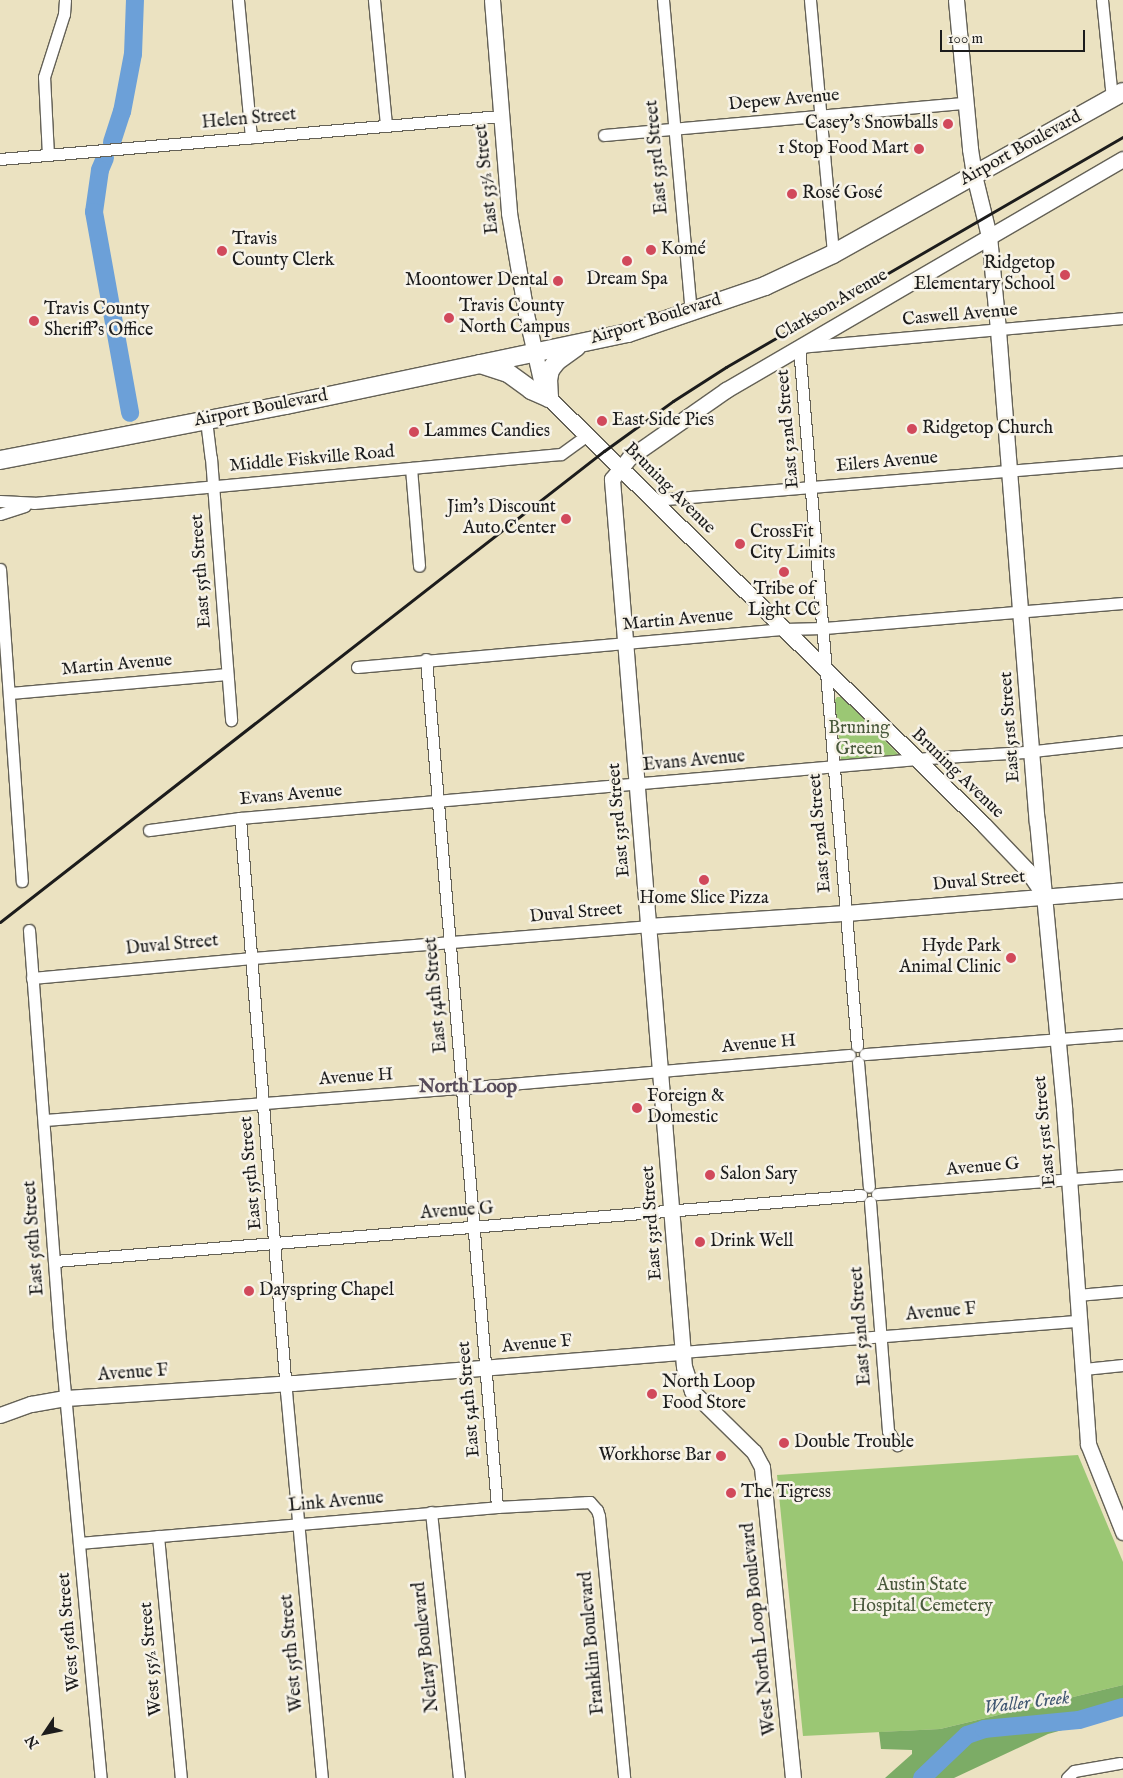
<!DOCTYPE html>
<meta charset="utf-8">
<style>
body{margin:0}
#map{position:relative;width:1123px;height:1778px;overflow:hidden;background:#ebe2c1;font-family:"IM FELL English",serif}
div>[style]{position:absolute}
.green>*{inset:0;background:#9bc774}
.forest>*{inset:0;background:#7cac66}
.river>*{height:18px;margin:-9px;padding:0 9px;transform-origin:9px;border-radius:9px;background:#6ca0d8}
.roads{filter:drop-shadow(1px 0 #646156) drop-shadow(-1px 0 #646156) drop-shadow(0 1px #646156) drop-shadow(0 -1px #646156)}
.street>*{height:11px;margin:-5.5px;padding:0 5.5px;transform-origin:5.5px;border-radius:5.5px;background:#fff}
.secondary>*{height:15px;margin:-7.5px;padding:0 7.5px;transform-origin:7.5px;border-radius:7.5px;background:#fff}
.primary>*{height:18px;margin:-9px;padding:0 9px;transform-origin:9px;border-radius:9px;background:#fff}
.rail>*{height:3px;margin:-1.5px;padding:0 1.5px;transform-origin:1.5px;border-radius:1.5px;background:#1c1c1c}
.dots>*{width:14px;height:14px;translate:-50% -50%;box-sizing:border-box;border:2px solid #f7f3e8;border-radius:50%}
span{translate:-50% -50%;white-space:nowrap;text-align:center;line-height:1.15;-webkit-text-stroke:5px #f7f3e8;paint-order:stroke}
.street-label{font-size:18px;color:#1c1c1c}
.poi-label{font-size:18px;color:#1c1c1c}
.right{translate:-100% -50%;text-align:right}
.left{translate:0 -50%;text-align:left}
.park-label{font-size:18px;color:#48583b}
.neighbourhood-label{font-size:19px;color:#574c5b;font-weight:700}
.water-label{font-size:19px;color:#405771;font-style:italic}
.north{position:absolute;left:20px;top:1708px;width:50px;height:50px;-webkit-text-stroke:4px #f7f3e8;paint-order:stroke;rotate:236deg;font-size:14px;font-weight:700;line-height:20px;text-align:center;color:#1c1c1c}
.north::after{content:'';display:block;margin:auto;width:18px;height:22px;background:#1c1c1c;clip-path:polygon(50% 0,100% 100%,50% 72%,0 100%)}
.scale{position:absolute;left:940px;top:30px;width:145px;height:22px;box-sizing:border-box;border:2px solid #1c1c1c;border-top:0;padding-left:6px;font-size:15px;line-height:18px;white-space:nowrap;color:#1c1c1c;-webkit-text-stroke:4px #f7f3e8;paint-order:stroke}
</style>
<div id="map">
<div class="green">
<i style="clip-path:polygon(837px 697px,842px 697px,899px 755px,841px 760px,835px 700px)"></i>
<i style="clip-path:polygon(1078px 1455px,1123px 1562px,1123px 1685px,940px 1729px,803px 1736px,777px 1475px)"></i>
</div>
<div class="forest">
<i style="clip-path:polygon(1123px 1685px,1123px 1713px,1048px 1734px,954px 1778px,885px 1778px,912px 1754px,912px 1750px,881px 1749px,879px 1732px,940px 1729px)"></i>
</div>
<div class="river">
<i style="left:112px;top:142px;width:32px;rotate:-72deg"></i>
<i style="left:122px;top:112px;width:59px;rotate:-79.3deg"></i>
<i style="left:133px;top:54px;width:54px;rotate:-87.9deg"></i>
<i style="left:105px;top:158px;width:13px;rotate:113deg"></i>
<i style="left:100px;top:170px;width:42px;rotate:98.1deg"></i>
<i style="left:94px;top:212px;width:204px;rotate:79.8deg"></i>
<i style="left:922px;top:1778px;width:62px;rotate:-43.7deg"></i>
<i style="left:967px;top:1735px;width:18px;rotate:-19deg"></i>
<i style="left:984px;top:1729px;width:95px;rotate:-5.4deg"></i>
<i style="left:1079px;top:1720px;width:46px;rotate:-16.5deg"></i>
</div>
<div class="roads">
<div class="street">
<i style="left:238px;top:0;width:138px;rotate:84.6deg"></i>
<i style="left:374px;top:0;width:126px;rotate:84.5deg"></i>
<i style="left:663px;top:0;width:312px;rotate:84.9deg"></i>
<i style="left:810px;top:0;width:255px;rotate:84.8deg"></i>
<i style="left:1102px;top:0;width:99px;rotate:84.2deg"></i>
<i style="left:604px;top:135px;width:363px;rotate:-5.1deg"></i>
<i style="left:48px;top:155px;width:78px;rotate:-92.9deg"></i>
<i style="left:44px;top:77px;width:66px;rotate:-72.4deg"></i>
<i style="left:64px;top:14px;width:14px;rotate:-86deg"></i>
<i style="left:0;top:159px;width:503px;rotate:-4.91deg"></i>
<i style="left:206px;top:420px;width:38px;rotate:83deg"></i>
<i style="left:211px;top:458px;width:263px;rotate:85.6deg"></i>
<i style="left:411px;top:468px;width:98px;rotate:85.3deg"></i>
<i style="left:653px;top:500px;width:472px;rotate:-4.7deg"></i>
<i style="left:0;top:501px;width:34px;rotate:3deg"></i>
<i style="left:34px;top:503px;width:529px;rotate:-5.31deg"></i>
<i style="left:561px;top:454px;width:32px;rotate:-36deg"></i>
<i style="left:0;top:514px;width:26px;rotate:-18deg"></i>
<i style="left:0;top:569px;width:313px;rotate:86deg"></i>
<i style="left:426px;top:659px;width:851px;rotate:85.21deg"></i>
<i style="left:357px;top:667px;width:429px;rotate:-5.1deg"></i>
<i style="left:784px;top:629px;width:40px;rotate:-1.4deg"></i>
<i style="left:824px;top:628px;width:300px;rotate:-4.8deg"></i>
<i style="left:10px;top:693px;width:218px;rotate:-5deg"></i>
<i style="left:240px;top:818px;width:575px;rotate:85.41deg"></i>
<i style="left:286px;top:1391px;width:389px;rotate:84.7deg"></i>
<i style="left:149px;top:830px;width:92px;rotate:-7.5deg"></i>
<i style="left:240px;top:818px;width:691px;rotate:-4.98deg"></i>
<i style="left:928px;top:758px;width:97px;rotate:-3.5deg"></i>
<i style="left:1025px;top:752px;width:99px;rotate:-6.4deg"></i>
<i style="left:29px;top:930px;width:400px;rotate:85.7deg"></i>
<i style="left:59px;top:1329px;width:451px;rotate:84.7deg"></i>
<i style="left:32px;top:978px;width:221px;rotate:-5.2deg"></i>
<i style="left:252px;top:958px;width:397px;rotate:-4.6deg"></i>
<i style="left:857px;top:1046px;width:701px;rotate:-94.74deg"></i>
<i style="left:799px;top:347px;width:325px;rotate:-5.1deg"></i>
<i style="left:865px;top:1054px;width:259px;rotate:-4.4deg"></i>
<i style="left:858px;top:1062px;width:125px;rotate:85deg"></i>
<i style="left:44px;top:1120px;width:420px;rotate:-4.4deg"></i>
<i style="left:463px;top:1088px;width:388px;rotate:-4.9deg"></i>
<i style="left:877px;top:1194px;width:247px;rotate:-4.4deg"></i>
<i style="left:870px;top:1202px;width:230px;rotate:85.5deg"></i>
<i style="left:888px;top:1431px;width:17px;rotate:57deg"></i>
<i style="left:55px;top:1261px;width:809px;rotate:-4.68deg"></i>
<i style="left:1077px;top:1295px;width:46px;rotate:-5deg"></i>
<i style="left:682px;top:1352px;width:398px;rotate:-4.5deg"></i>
<i style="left:1084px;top:1369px;width:39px;rotate:-6deg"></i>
<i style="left:431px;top:1512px;width:267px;rotate:84deg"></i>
<i style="left:158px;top:1536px;width:243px;rotate:84.6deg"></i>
<i style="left:79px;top:1543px;width:420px;rotate:-4.9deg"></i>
<i style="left:497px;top:1507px;width:93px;rotate:-3.1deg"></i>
<i style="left:590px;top:1502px;width:11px;rotate:49deg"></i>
<i style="left:597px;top:1510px;width:6px;rotate:72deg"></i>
<i style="left:599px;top:1516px;width:263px;rotate:84.5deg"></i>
<i style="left:1067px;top:1778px;width:10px;rotate:-45deg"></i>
<i style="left:1074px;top:1771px;width:47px;rotate:-9.9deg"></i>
</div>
<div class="secondary">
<i style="left:492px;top:0;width:214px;rotate:85.4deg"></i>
<i style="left:509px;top:213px;width:102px;rotate:80.4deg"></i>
<i style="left:526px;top:314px;width:77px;rotate:77.2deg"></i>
<i style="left:543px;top:389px;width:11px;rotate:56deg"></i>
<i style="left:549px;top:398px;width:610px;rotate:44.47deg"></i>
<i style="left:984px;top:825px;width:62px;rotate:46.3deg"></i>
<i style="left:1027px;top:870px;width:27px;rotate:56deg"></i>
<i style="left:956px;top:0;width:150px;rotate:84.6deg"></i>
<i style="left:970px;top:149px;width:26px;rotate:81deg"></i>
<i style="left:974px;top:175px;width:63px;rotate:76.2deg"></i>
<i style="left:989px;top:236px;width:94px;rotate:84.5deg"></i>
<i style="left:998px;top:330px;width:493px;rotate:85.5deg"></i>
<i style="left:1037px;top:821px;width:288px;rotate:84.6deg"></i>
<i style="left:1064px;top:1108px;width:337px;rotate:85.9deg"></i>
<i style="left:1088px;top:1444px;width:95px;rotate:68.3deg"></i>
<i style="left:648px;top:926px;width:198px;rotate:-3.8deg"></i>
<i style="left:846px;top:913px;width:278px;rotate:-4.7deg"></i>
<i style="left:0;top:1415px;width:33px;rotate:-20deg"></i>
<i style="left:31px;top:1404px;width:36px;rotate:-10deg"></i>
<i style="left:66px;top:1398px;width:228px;rotate:-3.8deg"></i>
<i style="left:294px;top:1383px;width:389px;rotate:-4.6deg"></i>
<i style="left:793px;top:1778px;width:313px;rotate:-95.7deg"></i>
<i style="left:762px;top:1467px;width:17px;rotate:-118deg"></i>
<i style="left:754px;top:1452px;width:87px;rotate:-135.5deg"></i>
<i style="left:692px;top:1391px;width:25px;rotate:-108deg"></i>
<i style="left:684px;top:1367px;width:891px;rotate:-94.64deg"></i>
<i style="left:612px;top:479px;width:28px;rotate:-51deg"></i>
<i style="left:630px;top:457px;width:117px;rotate:-34.9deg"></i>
<i style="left:726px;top:390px;width:459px;rotate:-30.2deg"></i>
</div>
<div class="primary">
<i style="left:480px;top:364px;width:29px;rotate:18deg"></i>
<i style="left:508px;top:373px;width:29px;rotate:36deg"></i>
<i style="left:531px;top:390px;width:20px;rotate:24deg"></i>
<i style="left:549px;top:398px;width:18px;rotate:-93deg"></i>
<i style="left:548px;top:380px;width:10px;rotate:-79deg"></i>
<i style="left:550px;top:370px;width:11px;rotate:-52deg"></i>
<i style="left:557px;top:361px;width:24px;rotate:-36deg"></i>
<i style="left:0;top:460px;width:291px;rotate:-10.9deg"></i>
<i style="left:286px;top:405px;width:349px;rotate:-11.9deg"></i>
<i style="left:628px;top:333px;width:145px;rotate:-18.9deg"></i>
<i style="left:765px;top:286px;width:75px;rotate:-25.2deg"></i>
<i style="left:833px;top:254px;width:332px;rotate:-29.2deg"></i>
</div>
</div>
<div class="rail">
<i style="left:0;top:922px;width:766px;rotate:-37.95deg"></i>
<i style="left:604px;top:451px;width:85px;rotate:-35.9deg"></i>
<i style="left:673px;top:401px;width:63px;rotate:-32.7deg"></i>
<i style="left:726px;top:367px;width:459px;rotate:-30.1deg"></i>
</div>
<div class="dots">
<i style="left:948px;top:124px;background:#d1495b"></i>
<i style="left:919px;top:149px;background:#d1495b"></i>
<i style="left:792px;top:194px;background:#d1495b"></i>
<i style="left:651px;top:250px;background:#d1495b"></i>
<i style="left:222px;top:251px;background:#d1495b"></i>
<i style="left:627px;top:261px;background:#d1495b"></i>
<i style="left:1065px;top:275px;background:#d1495b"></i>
<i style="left:558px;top:281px;background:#d1495b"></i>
<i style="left:449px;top:318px;background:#d1495b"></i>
<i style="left:34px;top:321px;background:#d1495b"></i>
<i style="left:602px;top:421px;background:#d1495b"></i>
<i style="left:912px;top:429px;background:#d1495b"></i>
<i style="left:414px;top:432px;background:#d1495b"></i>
<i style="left:566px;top:519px;background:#d1495b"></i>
<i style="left:740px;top:544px;background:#d1495b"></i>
<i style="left:784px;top:572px;background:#d1495b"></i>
<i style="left:704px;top:880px;background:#d1495b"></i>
<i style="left:1011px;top:958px;background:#d1495b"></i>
<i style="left:637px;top:1108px;background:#d1495b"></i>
<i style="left:710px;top:1175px;background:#d1495b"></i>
<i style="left:700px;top:1242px;background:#d1495b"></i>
<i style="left:249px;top:1291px;background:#d1495b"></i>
<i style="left:652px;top:1394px;background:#d1495b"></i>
<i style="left:784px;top:1443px;background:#d1495b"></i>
<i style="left:721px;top:1456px;background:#d1495b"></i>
<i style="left:731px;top:1493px;background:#d1495b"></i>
</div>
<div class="street-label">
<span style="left:784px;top:101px;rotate:-5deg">Depew Avenue</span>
<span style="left:249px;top:120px;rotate:-5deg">Helen Street</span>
<span style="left:1021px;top:149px;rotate:-29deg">Airport Boulevard</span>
<span style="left:658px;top:157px;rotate:-95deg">East 53rd Street</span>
<span style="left:488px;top:179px;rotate:-96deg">East 53½ Street</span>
<span style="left:832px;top:306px;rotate:-30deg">Clarkson Avenue</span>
<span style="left:960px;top:316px;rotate:-5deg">Caswell Avenue</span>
<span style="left:656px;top:320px;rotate:-17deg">Airport Boulevard</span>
<span style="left:261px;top:409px;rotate:-11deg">Airport Boulevard</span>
<span style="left:789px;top:429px;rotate:-95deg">East 52nd Street</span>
<span style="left:312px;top:460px;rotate:-5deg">Middle Fiskville Road</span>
<span style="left:887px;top:463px;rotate:-5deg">Eilers Avenue</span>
<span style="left:669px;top:489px;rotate:45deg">Bruning Avenue</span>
<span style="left:202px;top:571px;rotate:-94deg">East 55th Street</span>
<span style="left:678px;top:621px;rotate:-5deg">Martin Avenue</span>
<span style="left:117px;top:666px;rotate:-5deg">Martin Avenue</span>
<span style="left:1011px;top:727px;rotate:-94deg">East 51st Street</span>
<span style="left:694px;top:762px;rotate:-5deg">Evans Avenue</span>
<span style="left:957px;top:774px;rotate:44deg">Bruning Avenue</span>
<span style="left:291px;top:796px;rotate:-5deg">Evans Avenue</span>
<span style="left:620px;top:820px;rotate:-95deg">East 53rd Street</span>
<span style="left:821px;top:833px;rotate:-95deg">East 52nd Street</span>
<span style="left:979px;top:882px;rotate:-5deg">Duval Street</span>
<span style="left:576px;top:914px;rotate:-5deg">Duval Street</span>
<span style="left:172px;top:946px;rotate:-5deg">Duval Street</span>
<span style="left:437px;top:995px;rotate:-95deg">East 54th Street</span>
<span style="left:759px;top:1045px;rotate:-5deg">Avenue H</span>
<span style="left:356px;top:1078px;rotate:-4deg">Avenue H</span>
<span style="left:1046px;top:1131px;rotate:-95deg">East 51st Street</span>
<span style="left:983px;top:1168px;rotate:-5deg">Avenue G</span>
<span style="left:252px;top:1173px;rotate:-95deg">East 55th Street</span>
<span style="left:457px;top:1212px;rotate:-4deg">Avenue G</span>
<span style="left:653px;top:1223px;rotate:-94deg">East 53rd Street</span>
<span style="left:35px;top:1238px;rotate:-94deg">East 56th Street</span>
<span style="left:941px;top:1313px;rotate:-5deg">Avenue F</span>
<span style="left:862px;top:1326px;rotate:-94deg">East 52nd Street</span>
<span style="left:537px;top:1345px;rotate:-5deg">Avenue F</span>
<span style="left:133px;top:1374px;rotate:-4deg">Avenue F</span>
<span style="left:470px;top:1399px;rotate:-95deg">East 54th Street</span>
<span style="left:336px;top:1503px;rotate:-5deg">Link Avenue</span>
<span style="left:760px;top:1629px;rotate:-96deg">West North Loop Boulevard</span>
<span style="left:70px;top:1632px;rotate:-95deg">West 56th Street</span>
<span style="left:593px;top:1643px;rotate:-95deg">Franklin Boulevard</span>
<span style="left:427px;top:1647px;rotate:-96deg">Nelray Boulevard</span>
<span style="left:293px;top:1653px;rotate:-95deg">West 55th Street</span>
<span style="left:152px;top:1659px;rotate:-95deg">West 55½ Street</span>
</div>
<div class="poi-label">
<span class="right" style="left:938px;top:124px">Casey's Snowballs</span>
<span class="right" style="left:909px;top:149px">1 Stop Food Mart</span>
<span class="left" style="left:802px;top:194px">Rosé Gosé</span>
<span class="left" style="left:232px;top:251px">Travis<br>County Clerk</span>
<span class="left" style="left:661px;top:250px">Komé</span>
<span class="right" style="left:1055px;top:275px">Ridgetop<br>Elementary School</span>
<span style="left:627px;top:280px">Dream Spa</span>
<span class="right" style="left:548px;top:281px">Moontower Dental</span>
<span class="left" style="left:459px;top:318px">Travis County<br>North Campus</span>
<span class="left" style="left:44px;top:321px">Travis County<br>Sheriff's Office</span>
<span class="left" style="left:612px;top:421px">East Side Pies</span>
<span class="left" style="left:922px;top:429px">Ridgetop Church</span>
<span class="left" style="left:424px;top:432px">Lammes Candies</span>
<span class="right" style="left:556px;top:519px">Jim's Discount<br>Auto Center</span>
<span class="left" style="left:750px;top:544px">CrossFit<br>City Limits</span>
<span style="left:784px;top:601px">Tribe of<br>Light CC</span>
<span style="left:704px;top:899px">Home Slice Pizza</span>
<span class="right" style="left:1001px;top:958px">Hyde Park<br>Animal Clinic</span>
<span class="left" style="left:647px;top:1108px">Foreign &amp;<br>Domestic</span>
<span class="left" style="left:720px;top:1175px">Salon Sary</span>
<span class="left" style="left:710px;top:1242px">Drink Well</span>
<span class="left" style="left:259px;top:1291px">Dayspring Chapel</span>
<span class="left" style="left:662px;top:1394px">North Loop<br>Food Store</span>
<span class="left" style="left:794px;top:1443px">Double Trouble</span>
<span class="right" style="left:711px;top:1456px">Workhorse Bar</span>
<span class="left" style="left:741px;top:1493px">The Tigress</span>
</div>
<div class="park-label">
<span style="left:859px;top:740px">Bruning<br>Green</span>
<span style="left:922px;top:1597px">Austin State<br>Hospital Cemetery</span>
</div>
<div class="neighbourhood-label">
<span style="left:468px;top:1088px">North Loop</span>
</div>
<div class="water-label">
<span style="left:1027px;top:1704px;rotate:-7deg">Waller Creek</span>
</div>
<div class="north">N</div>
<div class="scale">100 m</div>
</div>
